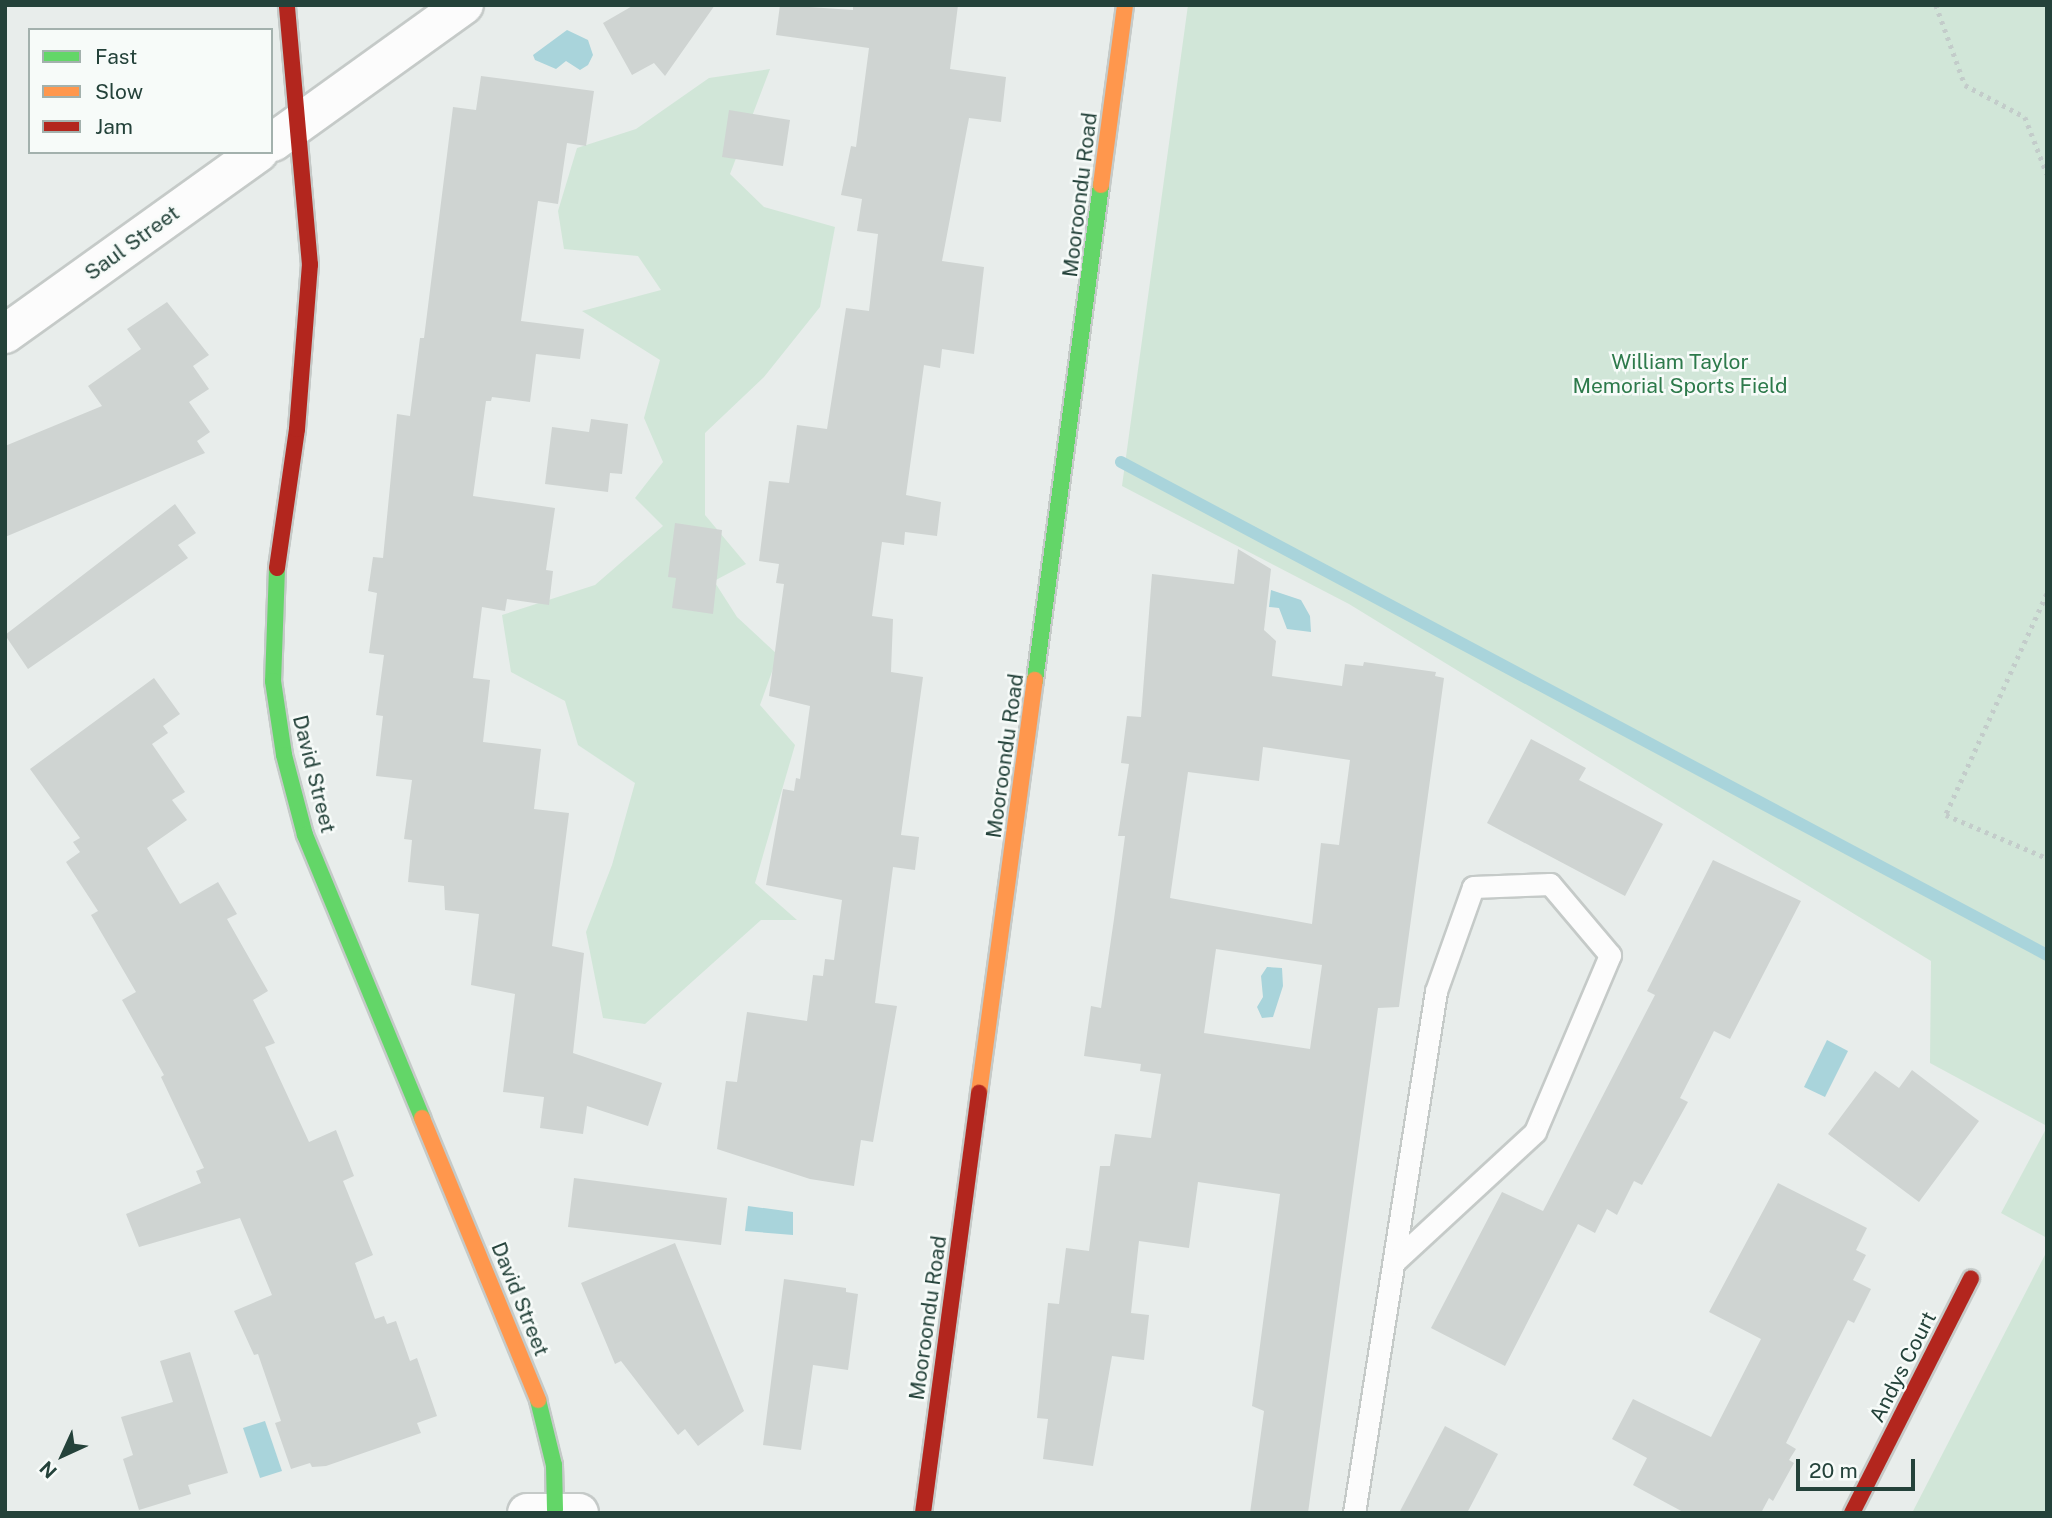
<!DOCTYPE html>
<style>
body{margin:0}
#map{position:relative;width:2052px;height:1518px;overflow:hidden;background:#e8edeb;font-family:"Public Sans",sans-serif}
div>[style]{position:absolute}
.green>*{inset:0;background:#d1e6d8}
.water>*{inset:0;background:#a9d4db}
.stream>*{height:12px;margin:-6px;padding:0 6px;transform-origin:6px;border-radius:6px;background:#a9d4db}
.building>*{inset:0;background:#cfd4d2}
.path>*{height:4.5px;margin-top:-2.25px;transform-origin:0;background:repeating-linear-gradient(90deg,#c3ccca 0 3.5px,transparent 0 8.5px)}
.roads{filter:drop-shadow(2px 0 #c5cac8) drop-shadow(-2px 0 #c5cac8) drop-shadow(0 2px #c5cac8) drop-shadow(0 -2px #c5cac8)}
.lane>*{height:21px;margin:-10.5px;padding:0 10.5px;transform-origin:10.5px;border-radius:10.5px;background:#fcfcfc}
.street>*{height:38px;margin:-19px;padding:0 19px;transform-origin:19px;border-radius:19px;background:#fcfcfc}
.fast>*{height:16px;margin:-8px;padding:0 8px;transform-origin:8px;border-radius:8px;background:#63d668}
.slow>*{height:16px;margin:-8px;padding:0 8px;transform-origin:8px;border-radius:8px;background:#ff974d}
.jam>*{height:16px;margin:-8px;padding:0 8px;transform-origin:8px;border-radius:8px;background:#b3261e}
span{translate:-50% -50%;white-space:nowrap;text-align:center;line-height:1.15;-webkit-text-stroke:5px #f7fbf9;paint-order:stroke}
.street-label{font-size:21px;color:#24423a}
.park-label{font-size:21px;color:#2d7a4b}
.frame{position:absolute;inset:0;border:7px solid #24423a;pointer-events:none}
.legend{position:absolute;left:28px;top:28px;width:245px;height:126px;box-sizing:border-box;background:#f7fbf9;border:2px solid #a3b1ad;margin:0;padding:9px 12px;list-style:none;font-size:21px;color:#24423a}
.legend li{display:flex;align-items:center;gap:14px;height:35px}
.legend b{width:35px;border:2px solid #a3b1ad}
.north{position:absolute;left:28px;top:1420px;width:70px;height:70px;-webkit-text-stroke:5px #f7fbf9;paint-order:stroke;rotate:225deg;font-size:19px;font-weight:700;line-height:28px;text-align:center;color:#24423a}
.north::after{content:'';display:block;margin:auto;width:24px;height:32px;background:#24423a;clip-path:polygon(50% 0,100% 100%,50% 72%,0 100%)}
.scale{position:absolute;left:1796px;top:1459px;width:119px;height:32px;box-sizing:border-box;border:4px solid #24423a;border-top:0;padding-left:9px;font-size:21px;line-height:24px;white-space:nowrap;color:#24423a;-webkit-text-stroke:5px #f7fbf9;paint-order:stroke}
</style>
<div id="map">
<div class="green">
<i style="clip-path:polygon(1188px 5px,2047px 5px,2047px 1126px,1930px 1063px,1931px 961px,1349px 604px,1122px 486px)"></i>
<i style="clip-path:polygon(770px 69px,730px 174px,764px 207px,835px 227px,820px 307px,764px 377px,705px 433px,705px 515px,746px 564px,714px 581px,737px 617px,778px 655px,760px 705px,795px 745px,755px 883px,797px 920px,761px 920px,645px 1024px,603px 1018px,586px 932px,612px 865px,635px 783px,578px 745px,565px 701px,511px 672px,502px 615px,595px 585px,663px 526px,635px 498px,663px 462px,644px 418px,660px 360px,582px 311px,661px 290px,638px 256px,564px 249px,558px 211px,577px 148px,636px 129px,709px 78px)"></i>
<i style="clip-path:polygon(2047px 1127px,2047px 1238px,2001px 1213px)"></i>
<i style="clip-path:polygon(2047px 1251px,2047px 1513px,1912px 1513px)"></i>
</div>
<div class="water">
<i style="clip-path:polygon(567px 30px,588px 40px,593px 55px,588px 65px,580px 70px,566px 61px,556px 69px,535px 60px,533px 55px)"></i>
<i style="clip-path:polygon(1271px 590px,1301px 600px,1310px 616px,1311px 632px,1287px 629px,1279px 608px,1269px 607px)"></i>
<i style="clip-path:polygon(1267px 967px,1282px 968px,1283px 986px,1273px 1017px,1262px 1018px,1257px 1007px,1263px 997px,1261px 976px)"></i>
<i style="clip-path:polygon(1827px 1040px,1848px 1051px,1825px 1097px,1804px 1087px)"></i>
<i style="clip-path:polygon(748px 1206px,793px 1212px,793px 1235px,745px 1231px)"></i>
<i style="clip-path:polygon(265px 1421px,282px 1471px,260px 1478px,243px 1428px)"></i>
</div>
<div class="stream">
<i style="left:1121px;top:462px;width:1049px;rotate:28.03deg"></i>
</div>
<div class="building">
<i style="clip-path:polygon(634px 5px,715px 5px,665px 76px,654px 63px,632px 75px,603px 23px)"></i>
<i style="clip-path:polygon(780px 5px,853px 10px,853px 5px,958px 5px,950px 69px,1006px 77px,1001px 122px,969px 118px,942px 261px,984px 267px,974px 354px,942px 349px,940px 368px,924px 365px,906px 495px,941px 502px,937px 536px,905px 532px,904px 545px,882px 542px,872px 616px,893px 619px,891px 672px,923px 677px,901px 835px,919px 837px,915px 870px,893px 867px,875px 1003px,897px 1006px,873px 1142px,861px 1140px,854px 1186px,810px 1179px,717px 1149px,726px 1081px,737px 1082px,747px 1012px,807px 1021px,813px 975px,823px 976px,825px 959px,834px 960px,842px 900px,766px 885px,783px 789px,794px 791px,796px 778px,800px 779px,810px 706px,769px 696px,784px 584px,776px 583px,779px 564px,759px 561px,769px 481px,789px 483px,797px 425px,827px 429px,846px 308px,869px 311px,878px 234px,857px 231px,862px 199px,841px 195px,851px 146px,856px 147px,869px 48px,776px 35px)"></i>
<i style="clip-path:polygon(481px 76px,594px 91px,586px 146px,567px 143px,558px 204px,538px 201px,521px 321px,584px 329px,580px 359px,536px 354px,530px 402px,492px 397px,491px 401px,486px 401px,473px 496px,555px 508px,546px 570px,553px 571px,549px 605px,507px 599px,505px 611px,482px 607px,473px 678px,490px 680px,483px 742px,541px 749px,534px 809px,569px 813px,552px 946px,584px 953px,573px 1053px,662px 1083px,648px 1126px,587px 1106px,583px 1134px,540px 1128px,544px 1097px,503px 1092px,515px 994px,471px 985px,479px 914px,445px 910px,444px 886px,408px 882px,412px 840px,404px 839px,412px 780px,376px 776px,383px 716px,376px 715px,384px 655px,369px 653px,377px 593px,368px 591px,373px 557px,383px 558px,397px 414px,410px 416px,420px 338px,424px 338px,453px 107px,476px 110px)"></i>
<i style="clip-path:polygon(729px 110px,790px 120px,783px 166px,722px 157px)"></i>
<i style="clip-path:polygon(167px 302px,209px 355px,193px 366px,209px 389px,189px 402px,210px 432px,197px 441px,205px 453px,5px 537px,5px 446px,102px 406px,88px 386px,141px 349px,127px 329px)"></i>
<i style="clip-path:polygon(591px 419px,628px 424px,622px 474px,610px 473px,608px 492px,545px 484px,552px 427px,589px 432px)"></i>
<i style="clip-path:polygon(175px 504px,196px 533px,178px 545px,188px 558px,28px 669px,5px 635px)"></i>
<i style="clip-path:polygon(675px 523px,722px 530px,713px 614px,672px 608px,676px 578px,668px 577px)"></i>
<i style="clip-path:polygon(evenodd,1238px 549px,1271px 569px,1264px 630px,1276px 641px,1272px 676px,1342px 686px,1345px 664px,1363px 666px,1364px 662px,1436px 672px,1435px 676px,1444px 678px,1399px 1007px,1378px 1008px,1308px 1513px,1250px 1513px,1264px 1411px,1252px 1406px,1280px 1194px,1198px 1182px,1189px 1248px,1139px 1241px,1131px 1313px,1149px 1315px,1144px 1360px,1112px 1356px,1093px 1466px,1043px 1459px,1048px 1419px,1037px 1418px,1048px 1303px,1059px 1304px,1066px 1248px,1089px 1251px,1100px 1166px,1110px 1166px,1115px 1134px,1151px 1138px,1161px 1074px,1140px 1071px,1141px 1064px,1084px 1056px,1091px 1006px,1101px 1008px,1114px 919px,1125px 836px,1118px 836px,1129px 764px,1121px 763px,1127px 716px,1141px 717px,1152px 574px,1234px 584px,1238px 549px,1263px 747px,1350px 760px,1339px 845px,1321px 843px,1312px 924px,1170px 898px,1188px 772px,1259px 781px,1263px 747px,1238px 549px,1216px 949px,1322px 965px,1310px 1049px,1204px 1033px,1216px 949px)"></i>
<i style="clip-path:polygon(154px 678px,180px 714px,163px 726px,168px 733px,152px 744px,185px 792px,172px 800px,187px 820px,147px 848px,180px 904px,218px 882px,237px 914px,227px 919px,268px 991px,253px 1000px,275px 1043px,265px 1047px,309px 1142px,336px 1130px,354px 1176px,343px 1181px,373px 1255px,355px 1263px,375px 1319px,384px 1316px,387px 1324px,396px 1321px,410px 1361px,417px 1358px,437px 1416px,417px 1423px,421px 1433px,326px 1466px,312px 1467px,310px 1463px,291px 1469px,275px 1423px,281px 1421px,258px 1354px,254px 1355px,234px 1311px,272px 1295px,240px 1218px,139px 1247px,126px 1214px,201px 1183px,196px 1171px,204px 1168px,161px 1077px,164px 1075px,122px 1000px,136px 992px,91px 915px,98px 911px,66px 862px,80px 852px,73px 842px,80px 838px,30px 769px)"></i>
<i style="clip-path:polygon(1531px 739px,1586px 768px,1579px 780px,1663px 824px,1625px 896px,1487px 823px)"></i>
<i style="clip-path:polygon(1713px 860px,1801px 901px,1730px 1039px,1714px 1031px,1680px 1098px,1688px 1102px,1642px 1185px,1634px 1181px,1617px 1215px,1607px 1209px,1595px 1233px,1578px 1224px,1505px 1366px,1431px 1328px,1502px 1192px,1543px 1211px,1655px 995px,1647px 991px)"></i>
<i style="clip-path:polygon(1912px 1070px,1979px 1121px,1919px 1202px,1828px 1134px,1875px 1071px,1899px 1088px)"></i>
<i style="clip-path:polygon(574px 1178px,727px 1198px,721px 1245px,568px 1227px)"></i>
<i style="clip-path:polygon(1778px 1183px,1867px 1228px,1856px 1250px,1866px 1255px,1853px 1280px,1871px 1289px,1854px 1323px,1848px 1320px,1786px 1443px,1796px 1449px,1789px 1460px,1794px 1463px,1773px 1501px,1769px 1498px,1761px 1513px,1685px 1513px,1633px 1485px,1647px 1458px,1612px 1439px,1633px 1399px,1711px 1437px,1761px 1339px,1709px 1312px)"></i>
<i style="clip-path:polygon(675px 1243px,744px 1411px,698px 1446px,685px 1429px,678px 1435px,621px 1361px,615px 1364px,581px 1283px)"></i>
<i style="clip-path:polygon(784px 1279px,846px 1288px,846px 1292px,858px 1294px,848px 1370px,813px 1365px,801px 1450px,763px 1445px)"></i>
<i style="clip-path:polygon(190px 1352px,228px 1473px,188px 1485px,191px 1494px,139px 1510px,123px 1459px,133px 1455px,121px 1417px,173px 1402px,160px 1361px)"></i>
<i style="clip-path:polygon(1445px 1426px,1498px 1454px,1467px 1513px,1399px 1513px)"></i>
</div>
<div class="path">
<i style="left:1936px;top:5px;width:85px;rotate:70.1deg"></i>
<i style="left:1965px;top:85px;width:68px;rotate:28.1deg"></i>
<i style="left:2025px;top:117px;width:61px;rotate:68.9deg"></i>
<i style="left:2047px;top:594px;width:243px;rotate:114.6deg"></i>
<i style="left:1946px;top:815px;width:110px;rotate:23.1deg"></i>
</div>
<div class="roads">
<div class="lane">
<i style="left:1354px;top:1513px;width:528px;rotate:-81.07deg"></i>
<i style="left:1436px;top:991px;width:110px;rotate:-70.4deg"></i>
<i style="left:1473px;top:887px;width:77px;rotate:-2.2deg"></i>
<i style="left:1550px;top:884px;width:93px;rotate:49.8deg"></i>
<i style="left:1610px;top:955px;width:192px;rotate:113deg"></i>
<i style="left:1535px;top:1132px;width:192px;rotate:137.3deg"></i>
</div>
<div class="street">
<i style="left:273px;top:142px;width:235px;rotate:-35.7deg"></i>
<i style="left:5px;top:334px;width:312px;rotate:-35.6deg"></i>
<i style="left:527px;top:1513px;width:52px"></i>
</div>
<div class="fast">
<i style="left:277px;top:568px;width:113px;rotate:92deg"></i>
<i style="left:273px;top:681px;width:75px;rotate:81.5deg"></i>
<i style="left:284px;top:755px;width:83px;rotate:75.3deg"></i>
<i style="left:305px;top:835px;width:306px;rotate:67.5deg"></i>
<i style="left:1035px;top:680px;width:499px;rotate:-82.4deg"></i>
<i style="left:538px;top:1400px;width:67px;rotate:76.2deg"></i>
<i style="left:554px;top:1465px;width:45px;rotate:88.7deg"></i>
</div>
<div class="slow">
<i style="left:1101px;top:185px;width:182px;rotate:-82.4deg"></i>
<i style="left:979px;top:1093px;width:417px;rotate:-82.3deg"></i>
<i style="left:422px;top:1118px;width:305px;rotate:67.6deg"></i>
</div>
<div class="jam">
<i style="left:277px;top:568px;width:140px;rotate:-81.8deg"></i>
<i style="left:297px;top:429px;width:165px;rotate:-85.5deg"></i>
<i style="left:310px;top:265px;width:261px;rotate:-95.1deg"></i>
<i style="left:923px;top:1513px;width:424px;rotate:-82.4deg"></i>
<i style="left:1852px;top:1513px;width:263px;rotate:-63.1deg"></i>
</div>
</div>
<div class="street-label">
<span style="left:1080px;top:195px;rotate:-83deg">Mooroondu Road</span>
<span style="left:132px;top:243px;rotate:-36deg">Saul Street</span>
<span style="left:1005px;top:756px;rotate:-82deg">Mooroondu Road</span>
<span style="left:314px;top:774px;rotate:76deg">David Street</span>
<span style="left:520px;top:1299px;rotate:68deg">David Street</span>
<span style="left:928px;top:1318px;rotate:-82deg">Mooroondu Road</span>
<span style="left:1903px;top:1367px;rotate:-63deg">Andys Court</span>
</div>
<div class="park-label">
<span style="left:1680px;top:374px">William Taylor<br>Memorial Sports Field</span>
</div>
<div class="frame"></div>
<ul class="legend">
<li><b style="height:9px;background:#63d668"></b>Fast</li>
<li><b style="height:9px;background:#ff974d"></b>Slow</li>
<li><b style="height:9px;background:#b3261e"></b>Jam</li>
</ul>
<div class="north">N</div>
<div class="scale">20 m</div>
</div>
